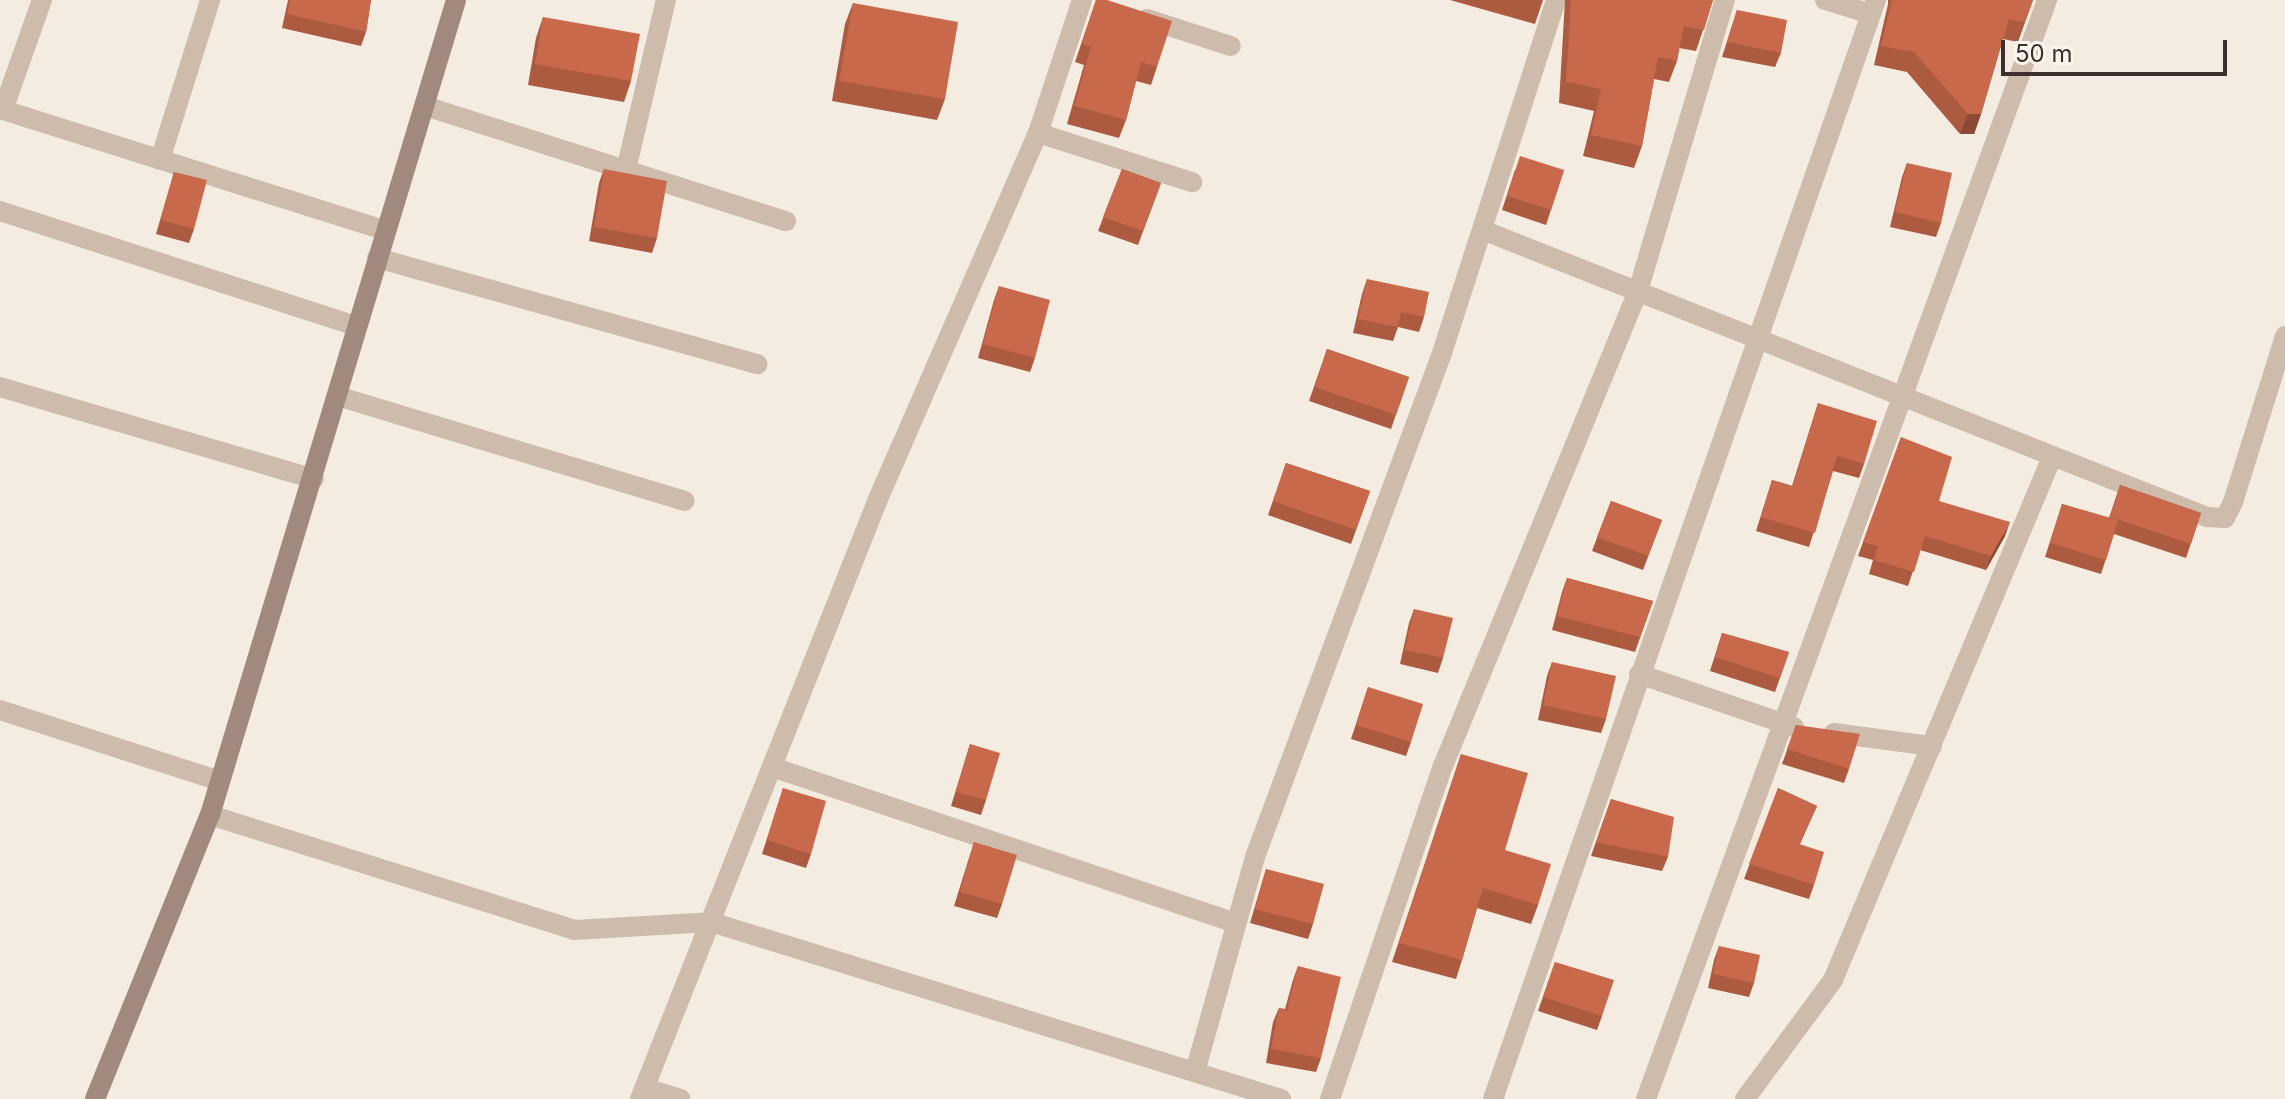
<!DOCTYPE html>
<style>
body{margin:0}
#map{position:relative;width:2285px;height:1099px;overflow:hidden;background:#f4ebe1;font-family:Inter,sans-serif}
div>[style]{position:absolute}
.street>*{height:20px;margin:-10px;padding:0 10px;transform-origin:10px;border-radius:10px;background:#cdbbac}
.secondary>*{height:20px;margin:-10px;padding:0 10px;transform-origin:10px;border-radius:10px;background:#a18a7d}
.wall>*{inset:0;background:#ac5a40}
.shaded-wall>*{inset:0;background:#8c4a34}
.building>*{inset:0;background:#c8694b}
span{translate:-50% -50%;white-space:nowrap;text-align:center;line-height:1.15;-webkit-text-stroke:8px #fbf5ee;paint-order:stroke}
.scale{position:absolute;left:2001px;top:40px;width:226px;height:36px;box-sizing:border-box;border:4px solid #3b302b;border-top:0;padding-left:10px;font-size:24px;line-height:28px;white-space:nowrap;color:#3b302b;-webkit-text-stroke:6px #fbf5ee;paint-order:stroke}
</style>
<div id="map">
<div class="street">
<i style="left:1825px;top:0;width:48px;rotate:16.9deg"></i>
<i style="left:1147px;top:19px;width:88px;rotate:17.8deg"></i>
<i style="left:425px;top:106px;width:379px;rotate:17.7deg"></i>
<i style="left:0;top:109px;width:405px;rotate:17.5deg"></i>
<i style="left:3px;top:110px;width:117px;rotate:-70.5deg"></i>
<i style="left:1038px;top:133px;width:162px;rotate:17.7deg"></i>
<i style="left:160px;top:160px;width:168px;rotate:-72.6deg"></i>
<i style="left:626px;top:170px;width:175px;rotate:-76.8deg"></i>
<i style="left:0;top:211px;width:375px;rotate:17.9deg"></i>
<i style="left:1485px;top:231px;width:777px;rotate:21.61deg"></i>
<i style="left:2207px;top:517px;width:18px;rotate:3deg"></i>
<i style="left:2225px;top:518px;width:18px;rotate:-63deg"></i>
<i style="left:2233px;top:502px;width:174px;rotate:-72.6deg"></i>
<i style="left:377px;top:258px;width:395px;rotate:15.6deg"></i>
<i style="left:0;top:387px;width:327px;rotate:16.3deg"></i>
<i style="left:337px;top:396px;width:363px;rotate:16.8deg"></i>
<i style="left:1639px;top:674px;width:164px;rotate:18.9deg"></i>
<i style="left:0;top:710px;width:231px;rotate:17.9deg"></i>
<i style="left:1834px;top:733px;width:99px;rotate:7.6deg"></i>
<i style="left:772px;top:767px;width:490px;rotate:18.6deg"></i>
<i style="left:210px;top:815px;width:382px;rotate:17.5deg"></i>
<i style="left:574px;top:930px;width:137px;rotate:-3.3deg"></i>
<i style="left:711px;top:922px;width:597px;rotate:17.25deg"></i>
<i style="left:1195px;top:1072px;width:223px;rotate:-74.4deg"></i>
<i style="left:1255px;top:857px;width:538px;rotate:-69.64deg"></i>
<i style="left:1442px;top:353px;width:371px;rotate:-72.1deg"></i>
<i style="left:645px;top:1088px;width:37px;rotate:17deg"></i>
<i style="left:640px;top:1099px;width:645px;rotate:-68.36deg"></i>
<i style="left:878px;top:499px;width:399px;rotate:-66.4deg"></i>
<i style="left:1038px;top:133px;width:140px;rotate:-71.7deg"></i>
<i style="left:1330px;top:1099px;width:352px;rotate:-71.3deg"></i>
<i style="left:1443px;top:766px;width:513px;rotate:-67.68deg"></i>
<i style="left:1638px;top:291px;width:304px;rotate:-73.4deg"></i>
<i style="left:1493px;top:1099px;width:1164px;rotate:-70.79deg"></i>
<i style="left:1646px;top:1099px;width:1170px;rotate:-69.95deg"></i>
<i style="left:1745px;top:1099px;width:148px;rotate:-53.5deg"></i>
<i style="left:1833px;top:980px;width:567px;rotate:-67.28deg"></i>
</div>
<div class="secondary">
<i style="left:95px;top:1099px;width:306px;rotate:-68deg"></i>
<i style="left:210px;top:815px;width:851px;rotate:-73.2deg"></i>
</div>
<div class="wall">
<i style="clip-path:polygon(288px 0,371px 0,366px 32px,361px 46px,282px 28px)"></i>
<i style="clip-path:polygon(1096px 0,1157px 67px,1151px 85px,1136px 81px,1126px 120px,1119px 138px,1067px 124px,1084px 65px,1075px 62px)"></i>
<i style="clip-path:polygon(1450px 0,1543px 0,1535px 24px)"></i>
<i style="clip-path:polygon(1565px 0,1713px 0,1696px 51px,1679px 48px,1677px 61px,1669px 82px,1654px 79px,1642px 146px,1634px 168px,1583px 156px,1594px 111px,1559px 103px)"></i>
<i style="clip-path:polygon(1888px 0,2033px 0,2018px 42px,2003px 39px,1981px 114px,1974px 134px,1960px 134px,1907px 72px,1874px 65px,1888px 4px)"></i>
<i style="clip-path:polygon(853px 3px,945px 99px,937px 120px,832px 101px,845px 24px)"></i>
<i style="clip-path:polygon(1737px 10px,1781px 53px,1775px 67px,1722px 57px)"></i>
<i style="clip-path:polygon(543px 17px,631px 81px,624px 102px,528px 85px,536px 38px)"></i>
<i style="clip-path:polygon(1907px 163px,1941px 223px,1936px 237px,1890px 227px,1902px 177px)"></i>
<i style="clip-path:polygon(604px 169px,657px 238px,652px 253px,589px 241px,599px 183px)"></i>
<i style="clip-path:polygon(1122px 169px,1161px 183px,1138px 245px,1098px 231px)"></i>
<i style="clip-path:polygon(1515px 170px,1564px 170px,1546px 225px,1502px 210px)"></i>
<i style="clip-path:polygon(174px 172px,194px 229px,189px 243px,156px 234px)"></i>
<i style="clip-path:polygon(1367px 279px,1424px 317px,1419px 332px,1398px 327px,1393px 341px,1353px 333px,1362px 294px)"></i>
<i style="clip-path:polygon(999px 286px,1035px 358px,1030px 372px,978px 358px,994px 300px)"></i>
<i style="clip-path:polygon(1327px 349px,1409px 377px,1391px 429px,1309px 401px)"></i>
<i style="clip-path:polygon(1818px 403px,1864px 464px,1859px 478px,1833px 471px,1809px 547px,1756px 531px,1772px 480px,1792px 486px)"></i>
<i style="clip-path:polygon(1901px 437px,1939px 501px,2005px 536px,1986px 570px,1920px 550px,1908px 586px,1869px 574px,1873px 560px,1858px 556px)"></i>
<i style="clip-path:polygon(1286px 463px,1370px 491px,1351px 544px,1268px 515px)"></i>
<i style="clip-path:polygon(2120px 485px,2201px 513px,2186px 558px,2114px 534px,2101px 574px,2045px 557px,2062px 504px,2109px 518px)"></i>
<i style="clip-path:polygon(1611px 501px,1662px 520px,1643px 570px,1592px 551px)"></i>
<i style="clip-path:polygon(1567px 578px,1653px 601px,1635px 652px,1552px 630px,1562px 592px)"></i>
<i style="clip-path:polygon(1414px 609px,1443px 658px,1438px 673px,1400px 664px,1409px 623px)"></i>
<i style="clip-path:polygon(1722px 633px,1789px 652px,1775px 692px,1710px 671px)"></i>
<i style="clip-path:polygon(1552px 662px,1606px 719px,1601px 733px,1538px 720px,1547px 676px)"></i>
<i style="clip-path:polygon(1368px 687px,1411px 742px,1406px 756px,1351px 739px)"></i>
<i style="clip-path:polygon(1796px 725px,1849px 769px,1844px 783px,1782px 764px)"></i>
<i style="clip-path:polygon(970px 744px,986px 800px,981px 815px,951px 806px)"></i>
<i style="clip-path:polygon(1461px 754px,1505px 850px,1538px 905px,1531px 924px,1477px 908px,1462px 960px,1456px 979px,1392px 962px)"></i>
<i style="clip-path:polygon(783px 788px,811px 854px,806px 868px,762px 854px)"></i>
<i style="clip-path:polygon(1778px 788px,1817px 806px,1800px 844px,1814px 885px,1809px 899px,1744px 879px)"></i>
<i style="clip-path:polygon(1611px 799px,1668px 857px,1662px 871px,1591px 856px)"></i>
<i style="clip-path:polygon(974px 842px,1002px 904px,997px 918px,954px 906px)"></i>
<i style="clip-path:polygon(1266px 869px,1313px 924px,1308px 939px,1250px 923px)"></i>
<i style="clip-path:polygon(1719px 946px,1754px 983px,1749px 997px,1708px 988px,1714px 960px)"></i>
<i style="clip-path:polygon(1555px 962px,1602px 1016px,1597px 1030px,1538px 1011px)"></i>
<i style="clip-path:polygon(1298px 966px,1321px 1058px,1316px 1072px,1266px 1063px,1273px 1022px,1279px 1008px,1285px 1009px,1293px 980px)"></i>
</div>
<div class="shaded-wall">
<i style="clip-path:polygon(1968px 114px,1981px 114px,1974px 134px,1960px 134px)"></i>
<i style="clip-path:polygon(2010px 522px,2005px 536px,1986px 570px,1991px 556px)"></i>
</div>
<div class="building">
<i style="clip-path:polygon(290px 0,371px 0,366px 32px,287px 14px)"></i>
<i style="clip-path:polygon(1096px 0,1107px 0,1172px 21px,1157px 67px,1141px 62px,1126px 120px,1074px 106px,1091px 47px,1082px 44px)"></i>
<i style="clip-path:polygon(1571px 0,1713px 0,1704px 30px,1684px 26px,1677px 61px,1658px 57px,1642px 146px,1591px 135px,1601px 89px,1566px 82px)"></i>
<i style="clip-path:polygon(1892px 0,2033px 0,2025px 22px,2009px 19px,1981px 114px,1968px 114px,1914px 52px,1881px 46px)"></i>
<i style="clip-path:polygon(853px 3px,958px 22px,945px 99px,839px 81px)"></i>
<i style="clip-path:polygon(1737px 10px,1787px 20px,1781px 53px,1727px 42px)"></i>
<i style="clip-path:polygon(543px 17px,640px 34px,631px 81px,535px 64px)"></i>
<i style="clip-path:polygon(1520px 156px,1564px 170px,1551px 210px,1507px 196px)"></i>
<i style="clip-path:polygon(1907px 163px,1952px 173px,1941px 223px,1895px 212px)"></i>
<i style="clip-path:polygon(604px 169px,667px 181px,657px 238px,594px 227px)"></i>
<i style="clip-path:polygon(1122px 169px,1161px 183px,1143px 231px,1103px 217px)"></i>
<i style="clip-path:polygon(174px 172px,207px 180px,194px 229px,161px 220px)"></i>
<i style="clip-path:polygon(1367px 279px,1429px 292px,1424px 317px,1401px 312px,1398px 327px,1358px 319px)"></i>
<i style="clip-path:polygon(999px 286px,1050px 300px,1035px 358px,983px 344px)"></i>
<i style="clip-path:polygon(1327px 349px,1409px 377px,1396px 415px,1315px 387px)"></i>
<i style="clip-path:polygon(1818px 403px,1877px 421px,1864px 464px,1837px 456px,1815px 533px,1761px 517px,1772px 480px,1793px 486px)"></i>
<i style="clip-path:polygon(1901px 437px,1952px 457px,1939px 501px,2010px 522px,1991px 556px,1925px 536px,1914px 572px,1874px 560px,1878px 546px,1863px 542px)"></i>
<i style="clip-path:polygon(1286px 463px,1370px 491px,1356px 530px,1273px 501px)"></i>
<i style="clip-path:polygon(2120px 485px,2201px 513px,2191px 544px,2110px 517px)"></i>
<i style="clip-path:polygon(1611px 501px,1662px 520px,1648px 556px,1597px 537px)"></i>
<i style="clip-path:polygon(2062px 504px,2118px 520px,2106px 560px,2050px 543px)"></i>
<i style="clip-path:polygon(1567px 578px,1653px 601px,1640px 637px,1557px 616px)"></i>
<i style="clip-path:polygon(1414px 609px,1453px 618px,1443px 658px,1405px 650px)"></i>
<i style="clip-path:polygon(1722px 633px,1789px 652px,1780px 678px,1715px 657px)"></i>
<i style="clip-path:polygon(1552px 662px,1616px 676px,1606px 719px,1543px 705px)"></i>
<i style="clip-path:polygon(1368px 687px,1423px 704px,1411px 742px,1356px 725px)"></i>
<i style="clip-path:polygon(1796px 725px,1860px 734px,1849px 769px,1787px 749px)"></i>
<i style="clip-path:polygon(970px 744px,1000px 753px,986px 800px,956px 792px)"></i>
<i style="clip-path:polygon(1461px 754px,1528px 773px,1505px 850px,1551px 864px,1538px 905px,1483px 888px,1462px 960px,1399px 943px)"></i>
<i style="clip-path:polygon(783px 788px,826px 801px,811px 854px,767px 840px)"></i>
<i style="clip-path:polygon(1778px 788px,1817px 806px,1799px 844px,1824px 852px,1814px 885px,1749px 864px)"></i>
<i style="clip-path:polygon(1611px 799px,1674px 817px,1668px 857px,1596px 842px)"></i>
<i style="clip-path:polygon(974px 842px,1017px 855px,1002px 904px,960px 892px)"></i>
<i style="clip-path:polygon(1266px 869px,1324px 884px,1313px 924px,1255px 909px)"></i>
<i style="clip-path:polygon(1719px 946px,1760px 955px,1754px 983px,1713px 974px)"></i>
<i style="clip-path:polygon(1555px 962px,1614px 980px,1602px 1016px,1543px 997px)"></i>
<i style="clip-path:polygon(1298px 966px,1341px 977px,1321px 1058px,1271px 1049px,1279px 1008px,1287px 1010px)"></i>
</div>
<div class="scale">50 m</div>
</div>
